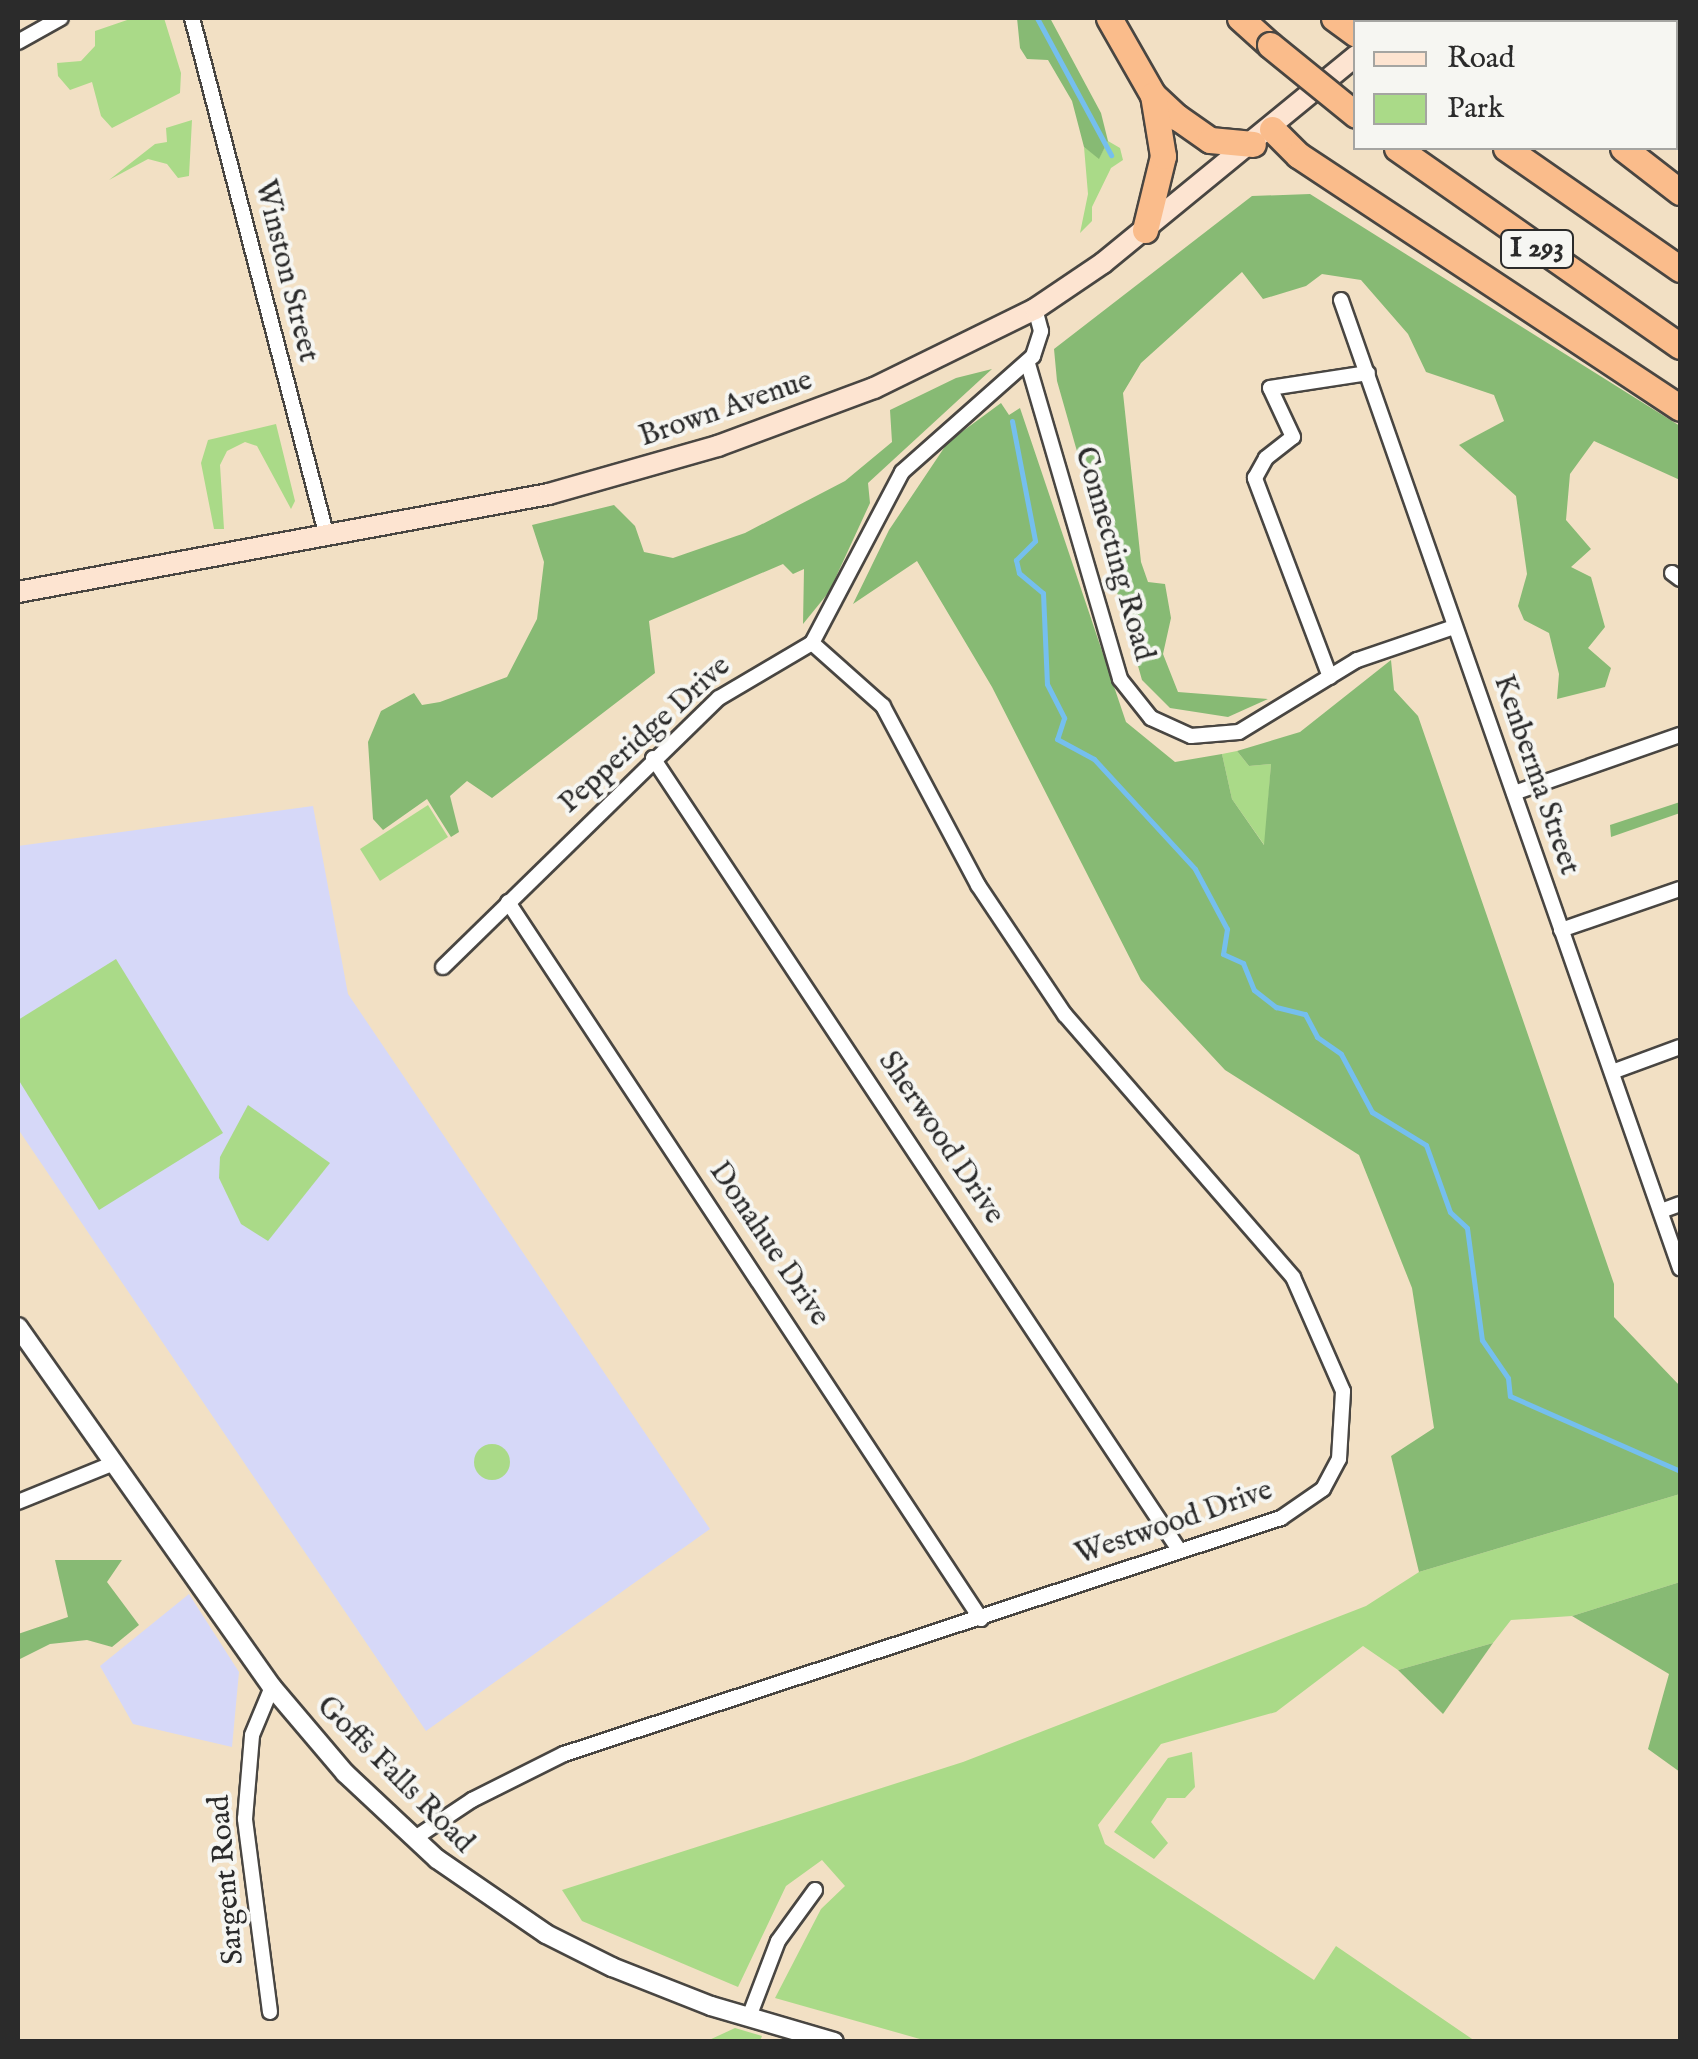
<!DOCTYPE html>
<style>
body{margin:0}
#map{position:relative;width:1698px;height:2059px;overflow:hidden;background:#f2e0c4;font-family:"IM FELL English",serif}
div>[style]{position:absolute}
.built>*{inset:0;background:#d6d8f8}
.green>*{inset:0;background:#aada88}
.round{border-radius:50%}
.forest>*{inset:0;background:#87ba74}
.stream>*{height:5px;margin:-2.5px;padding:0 2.5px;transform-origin:2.5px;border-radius:2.5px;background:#75bfee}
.roads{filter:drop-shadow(2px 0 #494642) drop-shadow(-2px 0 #494642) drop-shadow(0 2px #494642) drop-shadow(0 -2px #494642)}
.minor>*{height:14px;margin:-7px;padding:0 7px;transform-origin:7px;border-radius:7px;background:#fff}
.tertiary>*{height:18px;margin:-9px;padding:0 9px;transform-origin:9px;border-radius:9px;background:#fff}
.secondary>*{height:20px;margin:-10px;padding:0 10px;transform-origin:10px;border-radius:10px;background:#fde4d1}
.motorway>*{height:25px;margin:-12.5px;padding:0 12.5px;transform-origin:12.5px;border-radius:12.5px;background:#fabc8b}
.bridges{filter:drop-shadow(2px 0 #494642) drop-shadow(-2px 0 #494642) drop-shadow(0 2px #494642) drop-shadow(0 -2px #494642)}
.motorway-bridge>*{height:25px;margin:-12.5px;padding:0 12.5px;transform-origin:12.5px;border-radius:12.5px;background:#fabc8b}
span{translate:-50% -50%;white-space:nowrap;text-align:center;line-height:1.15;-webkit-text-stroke:8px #f6f6f2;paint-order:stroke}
.shield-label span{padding:2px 8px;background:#f6f6f2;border:2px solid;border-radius:8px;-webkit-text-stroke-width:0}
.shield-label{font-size:28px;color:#2b2b2b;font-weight:700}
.street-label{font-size:30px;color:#2b2b2b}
.frame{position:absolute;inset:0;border:20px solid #2b2b2b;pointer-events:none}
.legend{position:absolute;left:1353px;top:20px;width:325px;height:130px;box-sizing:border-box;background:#f6f6f2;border:2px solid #a5a5a2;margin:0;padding:12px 18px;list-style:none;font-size:30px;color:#2b2b2b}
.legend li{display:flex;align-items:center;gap:20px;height:50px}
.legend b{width:50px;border:2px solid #a5a5a2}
</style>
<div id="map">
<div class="built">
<i style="clip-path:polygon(313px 806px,348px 994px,710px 1529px,426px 1731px,18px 1129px,18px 846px)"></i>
<i style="clip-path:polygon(189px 1594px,239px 1672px,232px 1747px,133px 1724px,100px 1666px)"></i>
</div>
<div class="green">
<i style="clip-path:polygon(133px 18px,164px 18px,181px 73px,180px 93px,112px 128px,101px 116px,92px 82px,70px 90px,58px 76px,57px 63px,81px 61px,95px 46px,95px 31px)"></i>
<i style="clip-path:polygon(192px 120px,189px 176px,178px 178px,167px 164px,148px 159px,109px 180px,155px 144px,167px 142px,166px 128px)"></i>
<i style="clip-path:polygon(1108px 141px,1120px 148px,1123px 160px,1111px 168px,1092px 207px,1092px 221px,1080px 233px,1088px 194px,1084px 147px,1099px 158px)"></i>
<i style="clip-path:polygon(276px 424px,295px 501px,291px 509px,257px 446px,245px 442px,227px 451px,220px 465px,224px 529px,214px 529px,201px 463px,208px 440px)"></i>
<i style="clip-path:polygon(1237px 751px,1249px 766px,1271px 764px,1265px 846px,1232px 799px,1222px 754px)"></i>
<i style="clip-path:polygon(428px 805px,448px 837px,380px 881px,360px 849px)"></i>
<i style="clip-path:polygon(116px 959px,223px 1133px,99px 1210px,18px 1079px,18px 1020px)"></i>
<i style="clip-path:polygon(248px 1105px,330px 1163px,268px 1241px,241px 1224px,219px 1178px,220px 1157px)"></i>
<i class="round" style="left:474px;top:1444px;width:36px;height:36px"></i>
<i style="clip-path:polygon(1680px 1494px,1680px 1582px,1572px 1616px,1511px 1620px,1493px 1643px,1398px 1670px,1363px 1646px,1276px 1712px,1161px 1744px,1098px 1825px,1105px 1844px,1314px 1980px,1336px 1946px,1475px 2041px,927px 2041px,775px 1998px,821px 1909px,845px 1886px,822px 1860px,786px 1886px,738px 1987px,582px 1921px,562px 1890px,963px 1762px,1366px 1606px,1419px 1572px)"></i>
<i style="clip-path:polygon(1192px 1752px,1195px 1787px,1185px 1798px,1167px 1798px,1151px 1822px,1168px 1843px,1154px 1859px,1114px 1832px,1168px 1758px)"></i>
<i style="clip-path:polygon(735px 2028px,762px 2036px,760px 2041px,707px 2041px)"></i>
</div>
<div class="forest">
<i style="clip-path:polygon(1017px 18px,1050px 18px,1101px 113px,1108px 141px,1099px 159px,1084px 147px,1072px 101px,1048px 60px,1027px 59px,1020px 48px)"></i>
<i style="clip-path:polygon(1310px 194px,1680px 426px,1680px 480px,1594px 441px,1570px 474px,1566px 520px,1591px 549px,1571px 567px,1591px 577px,1605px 627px,1588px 648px,1611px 668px,1605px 687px,1557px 699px,1559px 674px,1549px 633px,1524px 620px,1518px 606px,1527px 574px,1516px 496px,1459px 445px,1504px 421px,1494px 395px,1426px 372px,1408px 334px,1361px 280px,1322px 274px,1306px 286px,1263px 299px,1242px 272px,1141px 363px,1123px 393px,1141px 562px,1148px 582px,1165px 584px,1171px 618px,1163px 654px,1178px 692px,1268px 699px,1228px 717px,1170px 708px,1142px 680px,1057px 381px,1054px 349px,1252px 196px)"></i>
<i style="clip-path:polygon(992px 369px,868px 483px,870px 503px,829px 592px,803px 624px,804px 569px,793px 574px,783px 564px,649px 621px,655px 673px,492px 798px,467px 781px,450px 796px,459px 832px,451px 837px,427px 799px,383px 830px,373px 819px,368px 742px,381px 711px,414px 693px,422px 705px,440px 702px,507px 677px,537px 619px,544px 562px,532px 525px,614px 505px,635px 526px,644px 552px,673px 558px,745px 533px,845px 481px,892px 442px,890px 410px,956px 378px)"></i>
<i style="clip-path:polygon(1001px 403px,1009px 415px,1020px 408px,1126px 722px,1175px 762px,1222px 754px,1232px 799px,1264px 845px,1271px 764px,1249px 766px,1237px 751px,1300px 732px,1391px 660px,1394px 690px,1418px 716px,1614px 1284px,1614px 1317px,1680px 1386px,1680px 1494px,1419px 1572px,1391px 1456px,1434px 1428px,1412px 1288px,1359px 1155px,1225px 1070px,1141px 980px,992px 687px,917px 561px,853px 604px,889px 530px,948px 442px)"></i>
<i style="clip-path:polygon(1680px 802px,1680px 813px,1611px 837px,1610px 825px)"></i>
<i style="clip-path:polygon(55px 1560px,122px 1560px,107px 1582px,139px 1625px,112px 1647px,87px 1640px,50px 1644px,18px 1660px,18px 1634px,68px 1617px)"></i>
<i style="clip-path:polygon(1680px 1582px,1680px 1772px,1648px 1749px,1669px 1674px,1572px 1616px)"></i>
<i style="clip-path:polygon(1493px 1643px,1443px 1714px,1398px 1670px)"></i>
</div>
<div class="stream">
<i style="left:1037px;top:18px;width:156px;rotate:61.6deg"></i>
<i style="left:1012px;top:421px;width:122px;rotate:79.1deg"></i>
<i style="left:1035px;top:541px;width:27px;rotate:135deg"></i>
<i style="left:1016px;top:560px;width:13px;rotate:77deg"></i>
<i style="left:1019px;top:573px;width:31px;rotate:40deg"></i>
<i style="left:1043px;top:593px;width:91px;rotate:87.5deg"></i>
<i style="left:1047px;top:684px;width:38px;rotate:63deg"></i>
<i style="left:1064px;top:718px;width:22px;rotate:108deg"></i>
<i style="left:1057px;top:739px;width:42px;rotate:28.4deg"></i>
<i style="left:1094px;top:759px;width:149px;rotate:47.4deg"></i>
<i style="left:1195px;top:869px;width:68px;rotate:61.9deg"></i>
<i style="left:1227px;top:929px;width:25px;rotate:99deg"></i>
<i style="left:1223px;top:954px;width:22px;rotate:24deg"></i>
<i style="left:1243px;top:963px;width:29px;rotate:68deg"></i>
<i style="left:1254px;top:990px;width:28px;rotate:38deg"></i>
<i style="left:1276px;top:1007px;width:30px;rotate:14deg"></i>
<i style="left:1305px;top:1014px;width:26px;rotate:62deg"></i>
<i style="left:1317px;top:1037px;width:29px;rotate:35deg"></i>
<i style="left:1341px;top:1054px;width:66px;rotate:61.9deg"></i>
<i style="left:1372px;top:1112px;width:63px;rotate:31.4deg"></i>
<i style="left:1426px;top:1145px;width:71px;rotate:70.3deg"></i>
<i style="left:1450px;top:1212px;width:23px;rotate:43deg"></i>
<i style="left:1467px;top:1228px;width:113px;rotate:82.4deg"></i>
<i style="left:1482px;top:1340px;width:46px;rotate:55.6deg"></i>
<i style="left:1508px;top:1378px;width:18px;rotate:84deg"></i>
<i style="left:1510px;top:1396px;width:186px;rotate:23.8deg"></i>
</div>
<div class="roads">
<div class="minor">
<i style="left:192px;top:18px;width:536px;rotate:75.42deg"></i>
<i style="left:18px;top:42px;width:49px;rotate:-29.2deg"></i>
<i style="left:1341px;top:300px;width:1026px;rotate:70.7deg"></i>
<i style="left:1028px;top:364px;width:328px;rotate:73.7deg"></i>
<i style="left:1120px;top:679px;width:50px;rotate:51.5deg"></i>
<i style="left:1151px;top:718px;width:44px;rotate:24.2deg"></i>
<i style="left:1191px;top:736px;width:48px;rotate:-4.8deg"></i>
<i style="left:1239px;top:732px;width:138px;rotate:-31.4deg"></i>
<i style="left:1357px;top:660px;width:102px;rotate:-18.8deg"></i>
<i style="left:1672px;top:573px;width:10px;rotate:37deg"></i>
<i style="left:1330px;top:677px;width:213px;rotate:-110.7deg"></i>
<i style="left:1255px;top:478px;width:23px;rotate:-61deg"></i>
<i style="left:1266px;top:458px;width:34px;rotate:-38deg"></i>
<i style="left:1293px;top:437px;width:54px;rotate:-115.1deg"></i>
<i style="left:1270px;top:388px;width:99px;rotate:-8.7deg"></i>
<i style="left:653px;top:758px;width:951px;rotate:56.41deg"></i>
<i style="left:1514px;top:793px;width:176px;rotate:-19.3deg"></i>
<i style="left:508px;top:902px;width:859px;rotate:56.59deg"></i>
<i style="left:1561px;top:930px;width:126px;rotate:-19deg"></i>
<i style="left:443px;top:967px;width:385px;rotate:-44.3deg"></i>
<i style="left:719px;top:698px;width:108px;rotate:-30.6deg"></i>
<i style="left:812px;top:643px;width:193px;rotate:-62.2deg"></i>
<i style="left:902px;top:472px;width:175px;rotate:-41.5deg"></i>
<i style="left:1033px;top:356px;width:26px;rotate:-72deg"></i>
<i style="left:1041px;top:331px;width:23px;rotate:-105deg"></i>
<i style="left:1612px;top:1072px;width:72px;rotate:-20.2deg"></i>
<i style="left:1661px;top:1211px;width:20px;rotate:-20deg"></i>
<i style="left:18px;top:1502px;width:104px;rotate:-22.1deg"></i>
<i style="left:415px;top:1838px;width:69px;rotate:-33.7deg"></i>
<i style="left:472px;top:1800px;width:103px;rotate:-26.6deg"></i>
<i style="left:564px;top:1754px;width:755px;rotate:-18.22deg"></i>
<i style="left:1281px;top:1518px;width:51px;rotate:-34.6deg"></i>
<i style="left:1323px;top:1489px;width:34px;rotate:-62deg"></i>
<i style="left:1339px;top:1459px;width:68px;rotate:-86.6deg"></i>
<i style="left:1343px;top:1391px;width:124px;rotate:-113.7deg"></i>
<i style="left:1293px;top:1277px;width:347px;rotate:-131deg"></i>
<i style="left:1065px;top:1015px;width:156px;rotate:-123.8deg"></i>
<i style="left:978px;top:885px;width:203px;rotate:-118deg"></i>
<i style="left:883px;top:706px;width:95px;rotate:-138.4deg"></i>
<i style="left:270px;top:2012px;width:195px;rotate:-97.4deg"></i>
<i style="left:245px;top:1819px;width:84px;rotate:-85.2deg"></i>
<i style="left:252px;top:1735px;width:52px;rotate:-67.4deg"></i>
<i style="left:749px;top:2017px;width:81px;rotate:-69.1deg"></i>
<i style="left:778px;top:1941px;width:63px;rotate:-54deg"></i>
</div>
<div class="tertiary">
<i style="left:18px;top:1327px;width:441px;rotate:54.8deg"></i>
<i style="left:272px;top:1687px;width:113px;rotate:49.7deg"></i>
<i style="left:345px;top:1773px;width:126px;rotate:43.1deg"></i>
<i style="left:437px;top:1859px;width:132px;rotate:34.5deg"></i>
<i style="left:546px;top:1934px;width:74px;rotate:26.6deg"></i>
<i style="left:612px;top:1967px;width:106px;rotate:21.5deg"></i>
<i style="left:711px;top:2006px;width:128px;rotate:16.3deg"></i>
</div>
<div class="secondary">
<i style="left:1391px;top:22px;width:7px;rotate:-34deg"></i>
<i style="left:18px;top:592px;width:540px;rotate:-10.46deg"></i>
<i style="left:549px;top:494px;width:176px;rotate:-15.9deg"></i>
<i style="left:718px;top:446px;width:166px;rotate:-20.4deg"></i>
<i style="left:874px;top:388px;width:179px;rotate:-26.1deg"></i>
<i style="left:1035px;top:309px;width:82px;rotate:-34.1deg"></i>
<i style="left:1103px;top:263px;width:327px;rotate:-39.3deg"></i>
</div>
<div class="motorway">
<i style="left:1109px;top:18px;width:89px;rotate:60.3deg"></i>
<i style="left:1153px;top:95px;width:33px;rotate:43deg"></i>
<i style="left:1177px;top:117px;width:40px;rotate:34.9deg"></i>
<i style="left:1210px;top:140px;width:43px;rotate:5.3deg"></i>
<i style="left:1240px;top:18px;width:40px;rotate:42deg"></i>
<i style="left:1334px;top:18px;width:27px;rotate:36deg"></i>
<i style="left:1457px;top:18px;width:8px;rotate:30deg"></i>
<i style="left:1272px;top:129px;width:37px;rotate:45deg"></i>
<i style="left:1298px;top:155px;width:458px;rotate:33.5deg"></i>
<i style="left:1397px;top:148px;width:345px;rotate:35deg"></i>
<i style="left:1506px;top:148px;width:212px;rotate:34.8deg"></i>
<i style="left:1623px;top:148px;width:72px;rotate:37.7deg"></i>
<i style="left:1145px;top:230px;width:76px;rotate:-76.3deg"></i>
<i style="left:1163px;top:156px;width:62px;rotate:-99.3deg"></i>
</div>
</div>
<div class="bridges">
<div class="motorway-bridge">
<i style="left:1270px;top:45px;width:111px;rotate:39.1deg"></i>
</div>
</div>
<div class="shield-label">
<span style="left:1537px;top:249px">I 293</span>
</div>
<div class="street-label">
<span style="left:286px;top:271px;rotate:76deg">Winston Street</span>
<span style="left:726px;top:409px;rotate:-19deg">Brown Avenue</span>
<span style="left:1114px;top:554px;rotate:74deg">Connecting Road</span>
<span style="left:645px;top:735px;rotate:-42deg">Pepperidge Drive</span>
<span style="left:1536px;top:775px;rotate:71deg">Kenberma Street</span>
<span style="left:941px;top:1138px;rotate:56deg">Sherwood Drive</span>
<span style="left:769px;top:1244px;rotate:56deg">Donahue Drive</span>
<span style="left:1174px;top:1523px;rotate:-19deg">Westwood Drive</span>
<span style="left:395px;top:1775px;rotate:45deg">Goffs Falls Road</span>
<span style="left:227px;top:1880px;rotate:-95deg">Sargent Road</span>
</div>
<div class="frame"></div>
<ul class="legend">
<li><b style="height:12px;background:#fde4d1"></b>Road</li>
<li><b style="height:28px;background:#aada88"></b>Park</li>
</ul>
</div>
